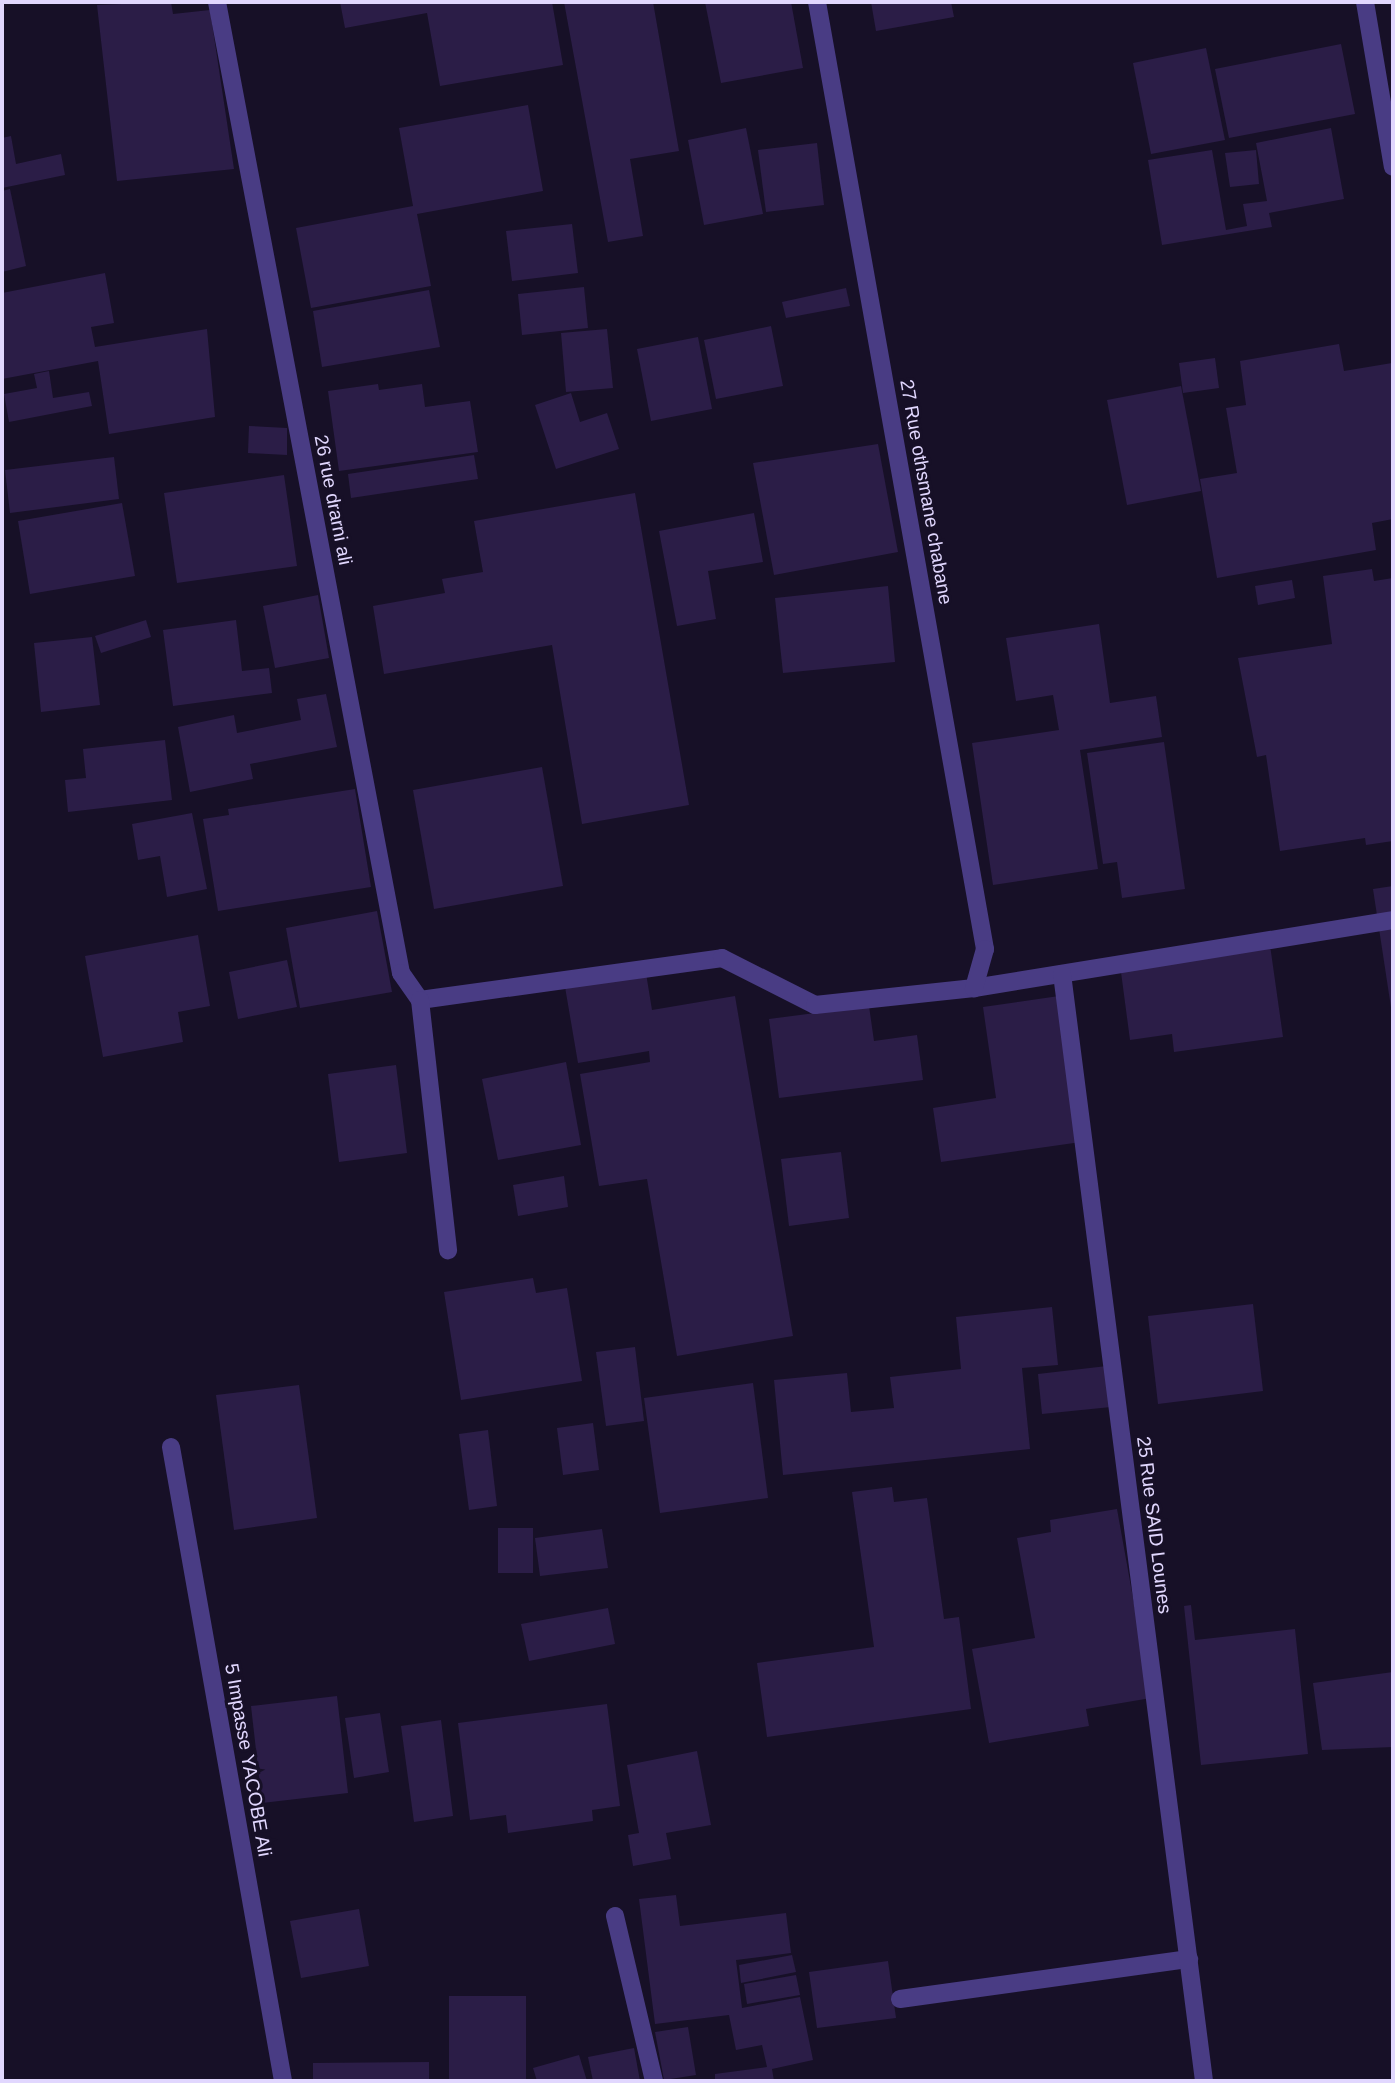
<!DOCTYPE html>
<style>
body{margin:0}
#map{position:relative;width:1395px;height:2083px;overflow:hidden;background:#171027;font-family:Helvetica,sans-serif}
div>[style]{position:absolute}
.building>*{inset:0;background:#2b1d47}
.lane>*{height:18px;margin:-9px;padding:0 9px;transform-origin:9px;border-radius:9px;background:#493c84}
.street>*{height:18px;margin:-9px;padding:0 9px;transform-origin:9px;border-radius:9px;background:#493c84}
span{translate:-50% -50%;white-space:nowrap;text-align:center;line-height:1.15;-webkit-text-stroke:6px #171027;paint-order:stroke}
.street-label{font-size:19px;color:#e1d7fe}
.frame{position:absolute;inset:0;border:4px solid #e1d7fe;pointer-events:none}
</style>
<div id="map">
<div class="building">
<i style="clip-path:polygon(171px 2px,173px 14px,210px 10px,234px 169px,117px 181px,97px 5px)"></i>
<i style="clip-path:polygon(340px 2px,552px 2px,563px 65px,440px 86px,427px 13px,345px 28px)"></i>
<i style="clip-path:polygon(564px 2px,653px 2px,679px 151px,630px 159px,643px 236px,608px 242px)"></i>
<i style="clip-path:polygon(705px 2px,791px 2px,803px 68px,721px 83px)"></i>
<i style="clip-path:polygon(871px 2px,951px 2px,954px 17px,876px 31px)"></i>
<i style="clip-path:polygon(1341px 44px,1355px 114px,1229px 138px,1215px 69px)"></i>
<i style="clip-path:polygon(1206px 48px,1225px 140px,1151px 154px,1133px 63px)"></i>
<i style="clip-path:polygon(528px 105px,543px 191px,417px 214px,431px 286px,311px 308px,296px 228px,413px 206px,399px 128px)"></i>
<i style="clip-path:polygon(746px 128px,763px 214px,704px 225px,688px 140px)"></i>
<i style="clip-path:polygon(1331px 128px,1344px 199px,1269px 213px,1272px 227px,1162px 245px,1148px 160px,1212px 150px,1226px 230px,1247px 226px,1243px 204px,1267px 201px,1256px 143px)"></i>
<i style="clip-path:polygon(11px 136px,16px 164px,61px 154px,65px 175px,2px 188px,2px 138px)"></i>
<i style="clip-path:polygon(817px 143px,824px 205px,766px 212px,758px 150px)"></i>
<i style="clip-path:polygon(1256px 150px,1259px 184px,1230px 187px,1225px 153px)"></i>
<i style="clip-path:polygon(10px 189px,26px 266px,2px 272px,2px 191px)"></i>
<i style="clip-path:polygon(572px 224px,578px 273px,512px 281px,506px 231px)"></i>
<i style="clip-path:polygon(105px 273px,114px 323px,91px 327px,95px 347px,207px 329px,215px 417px,109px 434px,98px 361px,2px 379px,2px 293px)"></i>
<i style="clip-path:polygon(584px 287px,588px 328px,522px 335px,518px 294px)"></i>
<i style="clip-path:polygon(846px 288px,850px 306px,786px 318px,782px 302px)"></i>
<i style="clip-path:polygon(429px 290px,440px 347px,322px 367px,313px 311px)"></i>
<i style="clip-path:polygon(771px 326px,783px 386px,716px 399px,704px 340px)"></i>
<i style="clip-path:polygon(607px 329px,613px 388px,566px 392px,561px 333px)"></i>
<i style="clip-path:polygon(698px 337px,712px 409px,651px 421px,637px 349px)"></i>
<i style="clip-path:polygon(1339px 344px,1344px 371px,1392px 363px,1393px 519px,1372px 523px,1376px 550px,1217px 578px,1200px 479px,1237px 473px,1226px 408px,1246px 405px,1240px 361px)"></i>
<i style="clip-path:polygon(1215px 358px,1219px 388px,1183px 393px,1179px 363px)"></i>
<i style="clip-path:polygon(49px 371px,53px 398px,89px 392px,92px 406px,9px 422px,4px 394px,37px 388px,34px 374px)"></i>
<i style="clip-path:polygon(378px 384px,379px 390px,422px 384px,425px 407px,470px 401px,478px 452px,339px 471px,328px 391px)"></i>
<i style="clip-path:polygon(1181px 386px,1201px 491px,1127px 505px,1107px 400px)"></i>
<i style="clip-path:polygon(571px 393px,580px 422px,607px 413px,619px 449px,556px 469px,535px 405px)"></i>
<i style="clip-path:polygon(249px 426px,287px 428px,287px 455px,248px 453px)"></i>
<i style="clip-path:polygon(878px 444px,898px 552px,774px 575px,753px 463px)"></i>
<i style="clip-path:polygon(474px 455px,478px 479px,351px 498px,348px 474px)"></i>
<i style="clip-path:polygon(114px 457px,119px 499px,10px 513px,5px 470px)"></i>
<i style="clip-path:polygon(284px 475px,297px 566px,177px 583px,164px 493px)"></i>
<i style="clip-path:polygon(635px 493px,689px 805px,582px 824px,552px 645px,384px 674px,373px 606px,445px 593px,442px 579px,483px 572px,474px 521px)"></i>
<i style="clip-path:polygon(122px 503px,135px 576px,30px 594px,18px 521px)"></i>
<i style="clip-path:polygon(754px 513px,763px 562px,708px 571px,716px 619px,677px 626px,659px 531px)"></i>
<i style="clip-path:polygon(1372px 569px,1374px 581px,1393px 578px,1393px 841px,1366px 845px,1365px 838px,1280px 851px,1266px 755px,1257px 757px,1238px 658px,1332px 644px,1323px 576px)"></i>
<i style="clip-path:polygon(1292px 580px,1295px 598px,1258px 605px,1255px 586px)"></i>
<i style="clip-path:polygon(888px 586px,895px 662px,783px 673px,775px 598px)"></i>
<i style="clip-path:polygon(318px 595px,329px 658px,275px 668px,263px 606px)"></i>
<i style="clip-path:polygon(146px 620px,151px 637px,101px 653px,95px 636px)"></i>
<i style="clip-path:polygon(236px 620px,242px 671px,269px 668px,272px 693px,173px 706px,163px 630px)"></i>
<i style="clip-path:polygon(1099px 624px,1110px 703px,1156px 696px,1162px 737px,1080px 750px,1098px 869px,993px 885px,972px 743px,1059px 730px,1053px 695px,1016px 701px,1006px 638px)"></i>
<i style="clip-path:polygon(92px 637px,100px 705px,41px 712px,34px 643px)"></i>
<i style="clip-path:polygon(326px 694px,337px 747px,250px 764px,253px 779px,190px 792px,178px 727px,234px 715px,237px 733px,301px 720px,297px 699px)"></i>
<i style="clip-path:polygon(165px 740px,172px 800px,68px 812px,65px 780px,86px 778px,83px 749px)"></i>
<i style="clip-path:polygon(1164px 742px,1185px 889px,1122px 898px,1117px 862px,1103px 864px,1087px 753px)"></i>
<i style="clip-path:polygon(542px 767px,563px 886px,434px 909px,413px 790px)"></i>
<i style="clip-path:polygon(355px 789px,371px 887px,218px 911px,203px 819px,229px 815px,228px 809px)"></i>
<i style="clip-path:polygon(192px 813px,207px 889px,167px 897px,160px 856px,138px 860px,132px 824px)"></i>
<i style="clip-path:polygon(1393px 886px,1393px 1014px,1392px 1014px,1373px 889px)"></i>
<i style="clip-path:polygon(377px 911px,392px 992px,300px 1008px,286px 928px)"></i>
<i style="clip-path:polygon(198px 935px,210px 1006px,178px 1012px,183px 1042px,103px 1057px,85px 956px)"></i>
<i style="clip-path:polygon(1269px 938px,1283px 1037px,1174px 1052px,1172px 1034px,1130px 1040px,1119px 957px)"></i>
<i style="clip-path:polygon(287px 960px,297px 1007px,238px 1019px,229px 972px)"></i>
<i style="clip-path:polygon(645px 967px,652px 1010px,735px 996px,793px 1336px,677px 1356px,647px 1179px,599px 1186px,580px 1074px,650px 1062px,649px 1051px,578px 1063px,564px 981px)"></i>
<i style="clip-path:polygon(1059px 996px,1081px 1142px,941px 1162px,933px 1108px,996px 1098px,983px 1007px)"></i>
<i style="clip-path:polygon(869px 1006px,874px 1041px,917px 1035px,923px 1080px,779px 1098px,769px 1019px)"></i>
<i style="clip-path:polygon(566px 1062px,581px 1145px,498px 1160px,482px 1079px)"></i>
<i style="clip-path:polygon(396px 1065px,407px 1153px,339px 1162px,328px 1074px)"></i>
<i style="clip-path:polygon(841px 1152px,849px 1218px,789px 1226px,781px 1159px)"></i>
<i style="clip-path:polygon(564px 1176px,568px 1207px,518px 1216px,513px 1185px)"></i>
<i style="clip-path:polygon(533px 1278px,536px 1293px,567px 1288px,582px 1381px,461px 1400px,444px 1292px)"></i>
<i style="clip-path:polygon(1253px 1304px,1263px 1391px,1158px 1404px,1148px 1316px)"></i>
<i style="clip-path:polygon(1052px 1307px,1058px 1365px,1022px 1368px,1030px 1449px,783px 1475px,774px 1380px,847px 1373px,851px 1412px,894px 1408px,890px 1377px,961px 1369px,956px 1317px)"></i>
<i style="clip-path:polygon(635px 1347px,644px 1421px,606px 1426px,596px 1352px)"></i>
<i style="clip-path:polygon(1107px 1366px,1111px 1407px,1042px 1414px,1038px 1374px)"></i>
<i style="clip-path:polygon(753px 1383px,768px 1498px,660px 1513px,644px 1398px)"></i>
<i style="clip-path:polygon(299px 1385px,317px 1518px,234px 1530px,216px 1395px)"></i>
<i style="clip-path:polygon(593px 1423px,599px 1470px,563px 1475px,557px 1428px)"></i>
<i style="clip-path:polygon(488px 1430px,497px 1506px,469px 1510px,459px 1434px)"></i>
<i style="clip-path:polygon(892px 1487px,894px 1502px,927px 1498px,944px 1619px,959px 1617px,971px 1709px,767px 1737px,757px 1663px,874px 1647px,852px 1492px)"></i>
<i style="clip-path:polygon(1117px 1509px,1151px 1698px,1086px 1709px,1089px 1726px,989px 1743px,972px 1649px,1035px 1638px,1017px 1538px,1051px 1532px,1050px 1520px)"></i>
<i style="clip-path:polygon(498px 1528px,533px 1528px,533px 1573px,498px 1573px)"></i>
<i style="clip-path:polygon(602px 1529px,608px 1568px,540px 1576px,535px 1538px)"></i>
<i style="clip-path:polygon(1191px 1605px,1195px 1640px,1295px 1629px,1308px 1754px,1201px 1765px,1184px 1606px)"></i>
<i style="clip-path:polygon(608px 1608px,615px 1644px,529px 1661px,521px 1624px)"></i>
<i style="clip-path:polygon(1393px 1672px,1393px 1747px,1322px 1750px,1313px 1683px)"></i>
<i style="clip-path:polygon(337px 1696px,348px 1793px,262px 1803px,251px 1706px)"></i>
<i style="clip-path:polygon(607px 1704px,620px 1806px,592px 1810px,593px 1821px,508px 1833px,506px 1815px,470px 1820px,458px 1723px)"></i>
<i style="clip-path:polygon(380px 1713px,389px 1772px,354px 1778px,345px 1718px)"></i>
<i style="clip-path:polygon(441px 1720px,453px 1816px,414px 1822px,401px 1726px)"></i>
<i style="clip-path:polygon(697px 1751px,711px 1825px,666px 1833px,671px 1859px,633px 1866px,628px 1835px,639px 1833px,627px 1765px)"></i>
<i style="clip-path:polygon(676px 1895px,680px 1926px,786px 1913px,791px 1953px,736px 1960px,742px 2008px,800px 1997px,813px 2060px,772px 2069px,774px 2081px,715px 2081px,715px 2074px,767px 2067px,762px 2045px,736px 2050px,729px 2015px,655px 2024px,639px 1899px)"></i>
<i style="clip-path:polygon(359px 1909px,369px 1966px,301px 1978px,290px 1921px)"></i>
<i style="clip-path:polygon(792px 1955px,796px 1972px,741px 1983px,739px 1965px)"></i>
<i style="clip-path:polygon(888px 1961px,896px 2018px,817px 2028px,809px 1972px)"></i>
<i style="clip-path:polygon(796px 1975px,800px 1995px,747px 2004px,744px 1984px)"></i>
<i style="clip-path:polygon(449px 1996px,526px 1996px,526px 2081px,449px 2081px)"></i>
<i style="clip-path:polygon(688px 2027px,696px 2075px,664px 2080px,655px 2032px)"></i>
<i style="clip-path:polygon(634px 2048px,640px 2081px,593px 2081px,588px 2057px)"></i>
<i style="clip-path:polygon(579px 2055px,587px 2081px,537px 2081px,533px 2068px)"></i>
<i style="clip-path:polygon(429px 2062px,429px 2081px,313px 2081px,313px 2063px)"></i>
</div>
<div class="lane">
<i style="left:420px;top:1000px;width:305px;rotate:-7.9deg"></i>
<i style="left:722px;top:958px;width:104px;rotate:26.8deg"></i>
<i style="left:815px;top:1005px;width:160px;rotate:-6.1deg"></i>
<i style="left:974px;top:988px;width:424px;rotate:-9.2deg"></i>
<i style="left:615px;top:1916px;width:170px;rotate:76.7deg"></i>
<i style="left:900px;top:1999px;width:292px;rotate:-7.9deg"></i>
</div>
<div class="street">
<i style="left:217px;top:2px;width:988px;rotate:79.27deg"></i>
<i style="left:401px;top:973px;width:33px;rotate:55deg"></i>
<i style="left:420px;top:1000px;width:252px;rotate:83.6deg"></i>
<i style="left:817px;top:2px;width:962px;rotate:79.94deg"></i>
<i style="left:985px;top:949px;width:41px;rotate:105.8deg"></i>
<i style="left:1365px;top:2px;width:167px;rotate:80.4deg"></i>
<i style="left:1062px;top:974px;width:1116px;rotate:82.69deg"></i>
<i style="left:171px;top:1447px;width:644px;rotate:79.98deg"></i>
</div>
<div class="street-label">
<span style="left:926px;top:492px;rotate:80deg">27 Rue othsmane chabane</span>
<span style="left:333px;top:500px;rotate:79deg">26 rue drarni ali</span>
<span style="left:1154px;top:1525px;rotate:83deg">25 Rue SAID Lounes</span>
<span style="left:248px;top:1760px;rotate:80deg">5 Impasse YACOBE Ali</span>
</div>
<div class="frame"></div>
</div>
